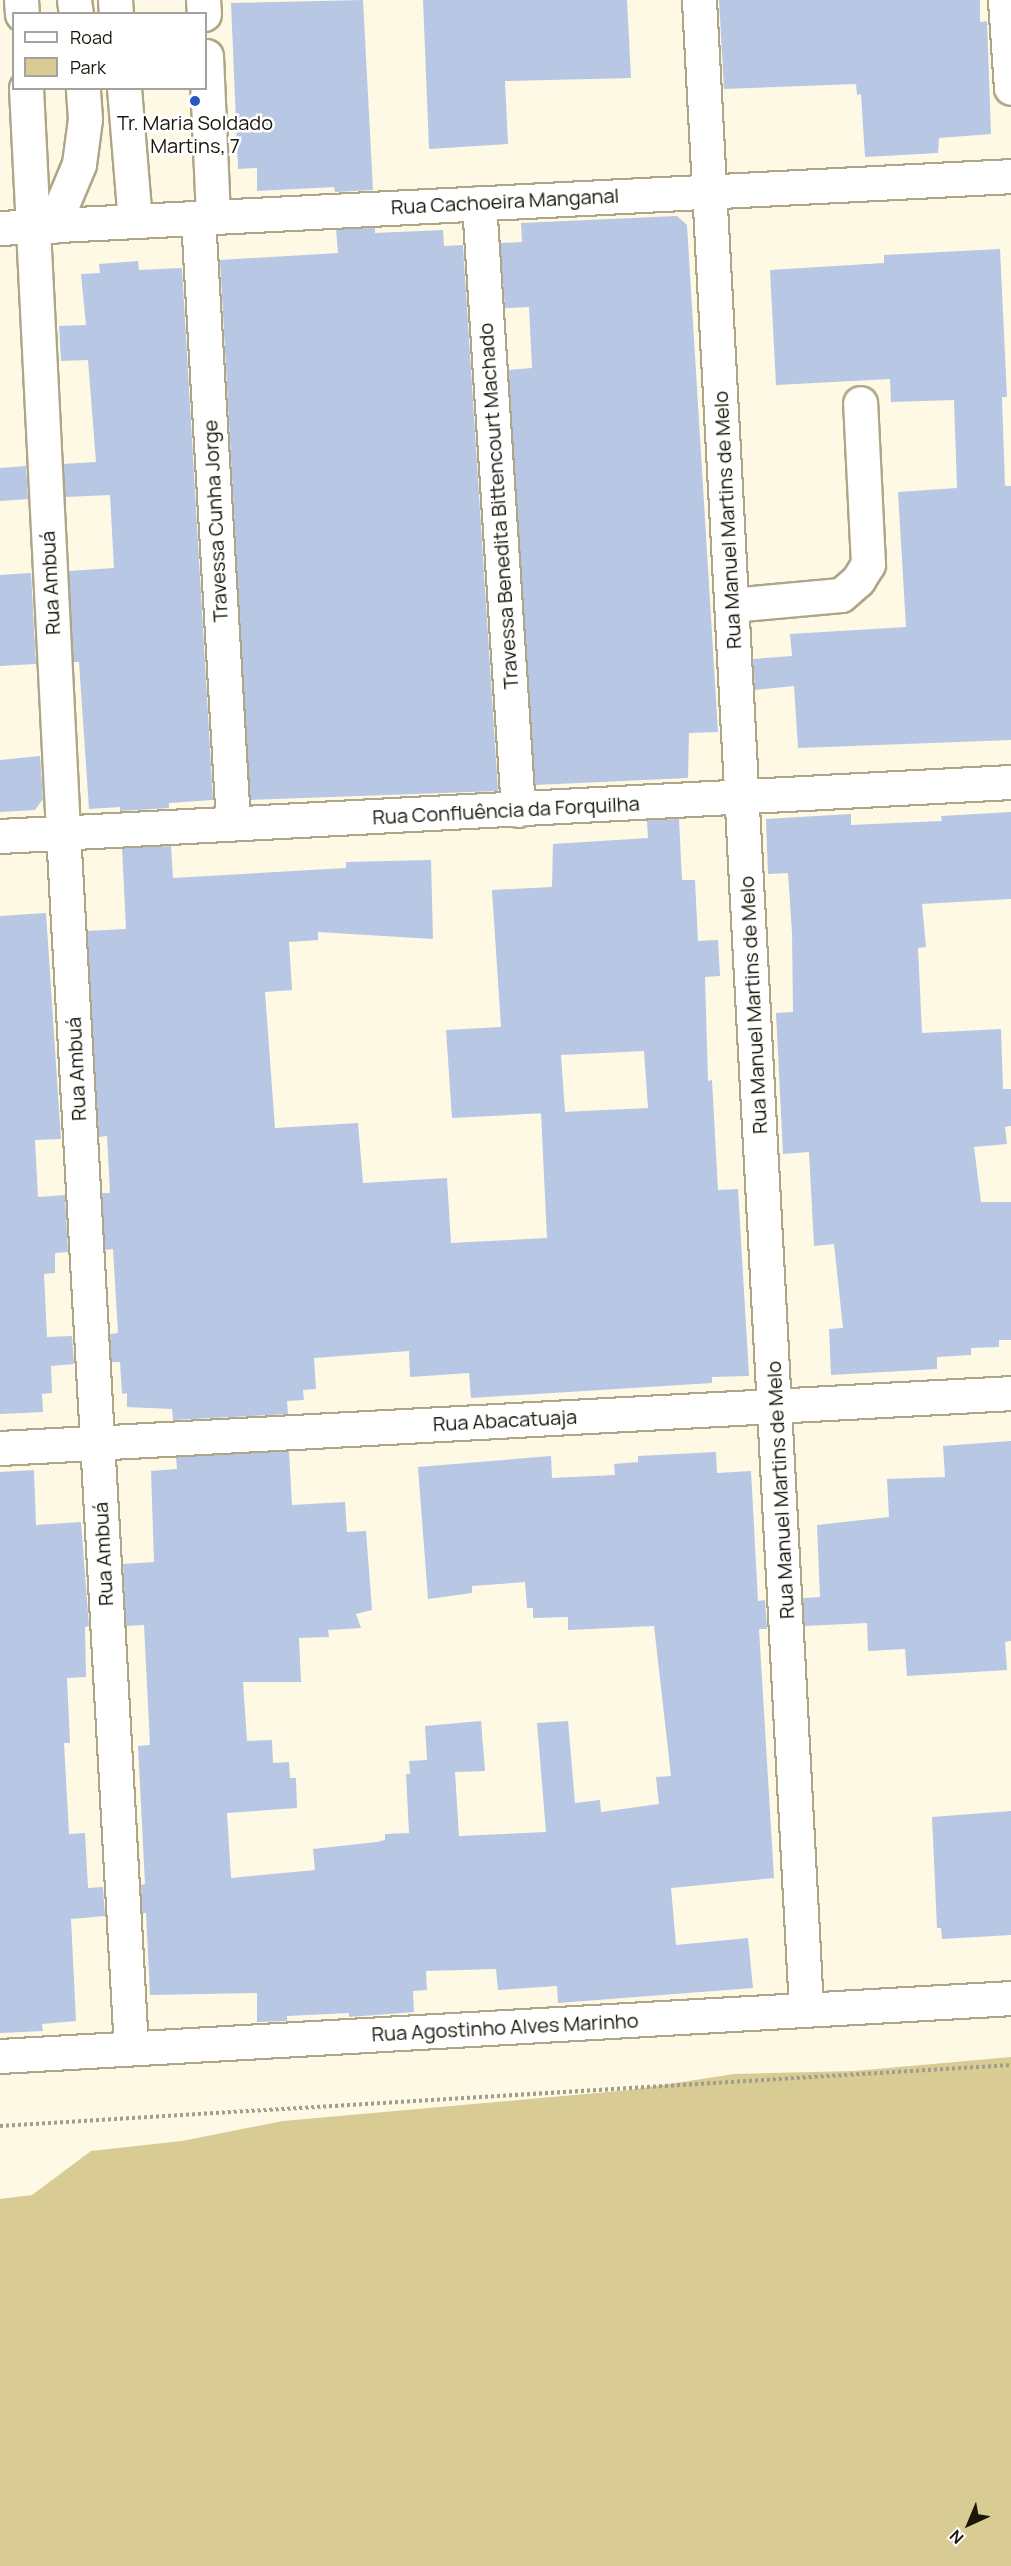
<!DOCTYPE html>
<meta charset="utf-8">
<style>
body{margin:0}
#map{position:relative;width:1011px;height:2566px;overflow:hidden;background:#fef9e4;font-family:Manrope,sans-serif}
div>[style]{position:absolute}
.green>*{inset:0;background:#d8cb94}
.building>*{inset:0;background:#b7c7e4}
.path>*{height:4px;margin-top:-2px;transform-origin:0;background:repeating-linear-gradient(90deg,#a29e8c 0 3px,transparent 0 6px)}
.roads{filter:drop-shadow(2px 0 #aea686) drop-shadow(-2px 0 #aea686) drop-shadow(0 2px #aea686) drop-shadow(0 -2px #aea686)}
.minor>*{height:33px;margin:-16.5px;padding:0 16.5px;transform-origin:16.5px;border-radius:16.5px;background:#fff}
.dots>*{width:16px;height:16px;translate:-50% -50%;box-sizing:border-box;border:3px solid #fff;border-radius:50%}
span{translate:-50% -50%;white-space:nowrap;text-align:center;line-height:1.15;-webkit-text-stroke:5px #fff;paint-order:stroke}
.poi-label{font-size:20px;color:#19160a}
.street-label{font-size:20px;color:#19160a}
.legend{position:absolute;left:12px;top:12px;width:195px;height:78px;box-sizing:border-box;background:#fff;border:2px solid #a3a29d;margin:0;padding:8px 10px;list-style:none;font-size:18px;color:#19160a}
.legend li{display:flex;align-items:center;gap:12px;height:30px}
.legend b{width:30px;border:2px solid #a3a29d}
.north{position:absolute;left:939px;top:2494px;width:60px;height:60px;-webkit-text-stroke:4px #fff;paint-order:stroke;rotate:224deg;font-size:16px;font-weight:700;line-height:24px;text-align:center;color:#19160a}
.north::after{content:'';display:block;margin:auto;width:21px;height:27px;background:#19160a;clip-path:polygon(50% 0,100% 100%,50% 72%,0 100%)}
</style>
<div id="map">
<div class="green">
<i style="clip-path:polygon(1011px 2057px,1011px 2566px,0 2566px,0 2199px,32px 2195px,91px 2151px,182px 2141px,283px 2121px,630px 2090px,734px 2074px,854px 2071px)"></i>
</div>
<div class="building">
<i style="clip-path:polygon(363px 0,373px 190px,335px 192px,334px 187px,257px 191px,257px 168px,238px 169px,231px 3px)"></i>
<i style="clip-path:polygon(423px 0,627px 0,631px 78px,505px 81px,508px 144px,429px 149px)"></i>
<i style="clip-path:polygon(719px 0,980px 0,980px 22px,987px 21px,991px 134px,939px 138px,938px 153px,865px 157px,861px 94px,857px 95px,856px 84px,724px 89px)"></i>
<i style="clip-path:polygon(677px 216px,687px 225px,718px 732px,689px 733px,688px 778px,535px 785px,508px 370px,532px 368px,529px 307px,505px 308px,500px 243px,522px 242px,521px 223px)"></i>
<i style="clip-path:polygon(375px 228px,375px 233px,443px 230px,444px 246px,463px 245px,498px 791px,250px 800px,220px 260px,338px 253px,336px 229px)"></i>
<i style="clip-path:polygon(1000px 249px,1007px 397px,1002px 397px,1005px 486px,1011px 486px,1011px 740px,798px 748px,794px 686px,755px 690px,753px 659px,792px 656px,790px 634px,906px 627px,898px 492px,957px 488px,954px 400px,891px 402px,890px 379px,776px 385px,770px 270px,884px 263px,884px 255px)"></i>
<i style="clip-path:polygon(138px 261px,139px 270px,182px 268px,213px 800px,169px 803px,169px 808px,120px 811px,120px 807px,89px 809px,79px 662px,73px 662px,69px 571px,114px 568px,110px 495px,65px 497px,63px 464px,96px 462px,88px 360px,61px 361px,59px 326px,86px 325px,81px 274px,100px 273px,99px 264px)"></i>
<i style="clip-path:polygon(26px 466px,28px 499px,0 501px,0 468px)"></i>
<i style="clip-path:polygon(31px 573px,36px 664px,0 666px,0 575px)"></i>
<i style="clip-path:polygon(40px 756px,43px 799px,35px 810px,0 812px,0 760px)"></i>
<i style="clip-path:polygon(1011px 812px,1011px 899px,922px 904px,926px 947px,918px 948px,922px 1033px,1001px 1029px,1003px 1089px,1011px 1089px,1011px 1126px,1005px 1127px,1007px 1144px,974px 1147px,981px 1202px,1011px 1202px,1011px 1340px,999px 1340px,999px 1347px,971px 1348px,971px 1355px,937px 1357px,937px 1369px,831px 1375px,829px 1329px,843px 1328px,834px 1244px,814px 1246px,809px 1152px,783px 1154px,776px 1013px,793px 1012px,792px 933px,788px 873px,768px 874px,766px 819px,851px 814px,851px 825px,942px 821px,941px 816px)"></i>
<i style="clip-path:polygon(679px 819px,682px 880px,695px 880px,698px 941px,718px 940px,720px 976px,705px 977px,708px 1081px,712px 1080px,718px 1190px,738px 1189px,749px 1376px,712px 1377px,712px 1383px,471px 1398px,469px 1373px,410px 1377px,409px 1351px,314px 1358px,316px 1389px,303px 1390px,304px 1400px,287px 1401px,288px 1414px,173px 1420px,172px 1409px,127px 1407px,127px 1393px,122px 1394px,120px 1362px,111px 1362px,110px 1334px,118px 1333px,115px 1282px,113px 1249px,105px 1250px,102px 1193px,110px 1193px,107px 1136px,99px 1137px,87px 931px,126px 929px,122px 848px,171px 846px,173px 878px,346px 868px,346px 862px,431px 860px,433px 939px,318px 932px,318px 940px,289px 942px,292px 990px,265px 992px,275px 1128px,358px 1123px,363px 1183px,447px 1178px,451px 1243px,547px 1238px,541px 1113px,648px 1108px,644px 1051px,561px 1055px,565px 1112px,452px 1118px,446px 1030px,501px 1027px,492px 890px,552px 887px,553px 844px,648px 838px,647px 820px)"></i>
<i style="clip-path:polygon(46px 913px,61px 1139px,35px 1140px,38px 1197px,65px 1195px,68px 1252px,55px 1253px,55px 1273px,44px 1274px,47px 1337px,72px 1336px,74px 1364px,51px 1366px,52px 1393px,42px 1394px,43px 1412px,0 1414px,0 916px)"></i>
<i style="clip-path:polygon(1011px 1441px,1011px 1641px,1005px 1642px,1007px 1670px,907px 1676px,905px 1649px,868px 1651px,867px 1623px,804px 1626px,803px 1598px,820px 1597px,817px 1525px,889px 1517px,887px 1479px,945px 1477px,943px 1446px)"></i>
<i style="clip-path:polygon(289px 1451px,292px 1505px,345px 1502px,347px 1532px,366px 1531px,372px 1610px,356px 1614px,361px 1628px,328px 1630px,329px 1637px,299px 1638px,301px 1682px,243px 1682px,247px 1741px,272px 1740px,273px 1763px,289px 1762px,290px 1778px,296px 1778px,297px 1808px,227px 1813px,231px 1878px,315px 1870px,313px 1849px,377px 1842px,385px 1840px,385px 1834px,409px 1833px,406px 1774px,410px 1774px,409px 1761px,427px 1760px,425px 1726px,481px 1721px,485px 1771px,455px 1772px,459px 1836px,546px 1832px,537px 1723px,568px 1721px,575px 1803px,600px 1800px,601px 1812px,659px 1804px,656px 1777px,671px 1776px,654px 1626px,568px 1630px,568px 1617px,533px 1618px,533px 1608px,527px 1608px,525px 1582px,472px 1586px,472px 1593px,428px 1599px,418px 1467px,551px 1456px,552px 1478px,615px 1475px,614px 1464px,638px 1462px,638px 1456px,716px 1452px,717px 1473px,751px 1471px,758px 1601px,765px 1600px,767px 1629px,759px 1629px,774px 1878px,671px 1888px,676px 1945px,748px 1938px,753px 1988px,558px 2003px,557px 1986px,498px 1990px,496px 1969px,426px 1971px,427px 1990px,413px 1991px,414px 2012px,349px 2017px,349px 2013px,287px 2016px,287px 2021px,257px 2022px,257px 1993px,150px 1995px,146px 1913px,142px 1913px,141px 1885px,145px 1884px,138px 1746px,150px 1745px,144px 1625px,126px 1626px,123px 1564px,154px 1562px,151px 1471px,177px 1469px,176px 1457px)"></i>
<i style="clip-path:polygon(34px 1470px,36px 1525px,81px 1522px,89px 1626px,85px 1627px,86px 1677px,67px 1678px,70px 1743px,64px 1743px,69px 1834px,85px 1833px,88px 1888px,103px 1887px,105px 1916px,71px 1919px,76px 2021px,42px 2024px,43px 2031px,0 2033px,0 1472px)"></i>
<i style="clip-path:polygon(1011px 1811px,1011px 1935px,942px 1939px,941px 1928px,937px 1928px,932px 1817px)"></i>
</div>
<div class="path">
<i style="left:0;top:2126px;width:1013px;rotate:-3.45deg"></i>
</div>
<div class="roads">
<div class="minor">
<i style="left:21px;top:0;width:14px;rotate:86deg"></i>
<i style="left:74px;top:0;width:14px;rotate:82deg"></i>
<i style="left:115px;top:0;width:14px;rotate:86deg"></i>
<i style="left:203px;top:0;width:14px;rotate:86deg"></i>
<i style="left:699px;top:0;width:2013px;rotate:86.95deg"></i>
<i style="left:1005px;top:0;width:88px;rotate:86.1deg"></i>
<i style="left:206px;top:56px;width:161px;rotate:87.5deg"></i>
<i style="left:26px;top:88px;width:745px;rotate:87.15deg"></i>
<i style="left:63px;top:832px;width:1218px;rotate:86.8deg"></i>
<i style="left:124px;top:88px;width:133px;rotate:85.3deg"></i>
<i style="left:479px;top:203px;width:608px;rotate:86.32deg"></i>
<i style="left:198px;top:218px;width:606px;rotate:86.69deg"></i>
<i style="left:53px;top:226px;width:67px;rotate:-67.2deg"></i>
<i style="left:79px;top:164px;width:45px;rotate:-82.4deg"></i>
<i style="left:85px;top:119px;width:31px;rotate:-94deg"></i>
<i style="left:0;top:228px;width:1012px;rotate:-2.94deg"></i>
<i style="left:731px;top:605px;width:110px;rotate:-5.2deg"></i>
<i style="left:841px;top:595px;width:23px;rotate:-41deg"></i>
<i style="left:858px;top:580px;width:19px;rotate:-58deg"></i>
<i style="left:868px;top:564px;width:161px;rotate:-92.8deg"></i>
<i style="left:0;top:836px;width:1012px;rotate:-3.06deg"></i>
<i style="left:0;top:1448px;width:1012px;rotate:-3.11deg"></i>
<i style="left:0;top:2056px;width:1013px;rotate:-3.28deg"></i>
</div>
</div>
<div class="dots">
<i style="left:195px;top:101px;background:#2358c5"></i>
</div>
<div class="poi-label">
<span style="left:195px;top:134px">Tr. Maria Soldado<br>Martins, 7</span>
</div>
<div class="street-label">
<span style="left:505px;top:201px;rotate:-3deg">Rua Cachoeira Manganal</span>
<span style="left:498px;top:506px;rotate:-94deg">Travessa Benedita Bittencourt Machado</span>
<span style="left:727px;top:520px;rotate:-93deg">Rua Manuel Martins de Melo</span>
<span style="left:215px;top:521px;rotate:-93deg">Travessa Cunha Jorge</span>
<span style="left:50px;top:583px;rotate:-93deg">Rua Ambuá</span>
<span style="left:506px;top:810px;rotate:-3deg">Rua Confluência da Forquilha</span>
<span style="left:753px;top:1005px;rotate:-93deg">Rua Manuel Martins de Melo</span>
<span style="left:76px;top:1069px;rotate:-93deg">Rua Ambuá</span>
<span style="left:505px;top:1420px;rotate:-3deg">Rua Abacatuaja</span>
<span style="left:780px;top:1490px;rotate:-93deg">Rua Manuel Martins de Melo</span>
<span style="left:103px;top:1554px;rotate:-93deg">Rua Ambuá</span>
<span style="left:505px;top:2027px;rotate:-3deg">Rua Agostinho Alves Marinho</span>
</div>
<ul class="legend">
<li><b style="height:8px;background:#fff"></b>Road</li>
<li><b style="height:16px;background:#d8cb94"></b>Park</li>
</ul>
<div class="north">N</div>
</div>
